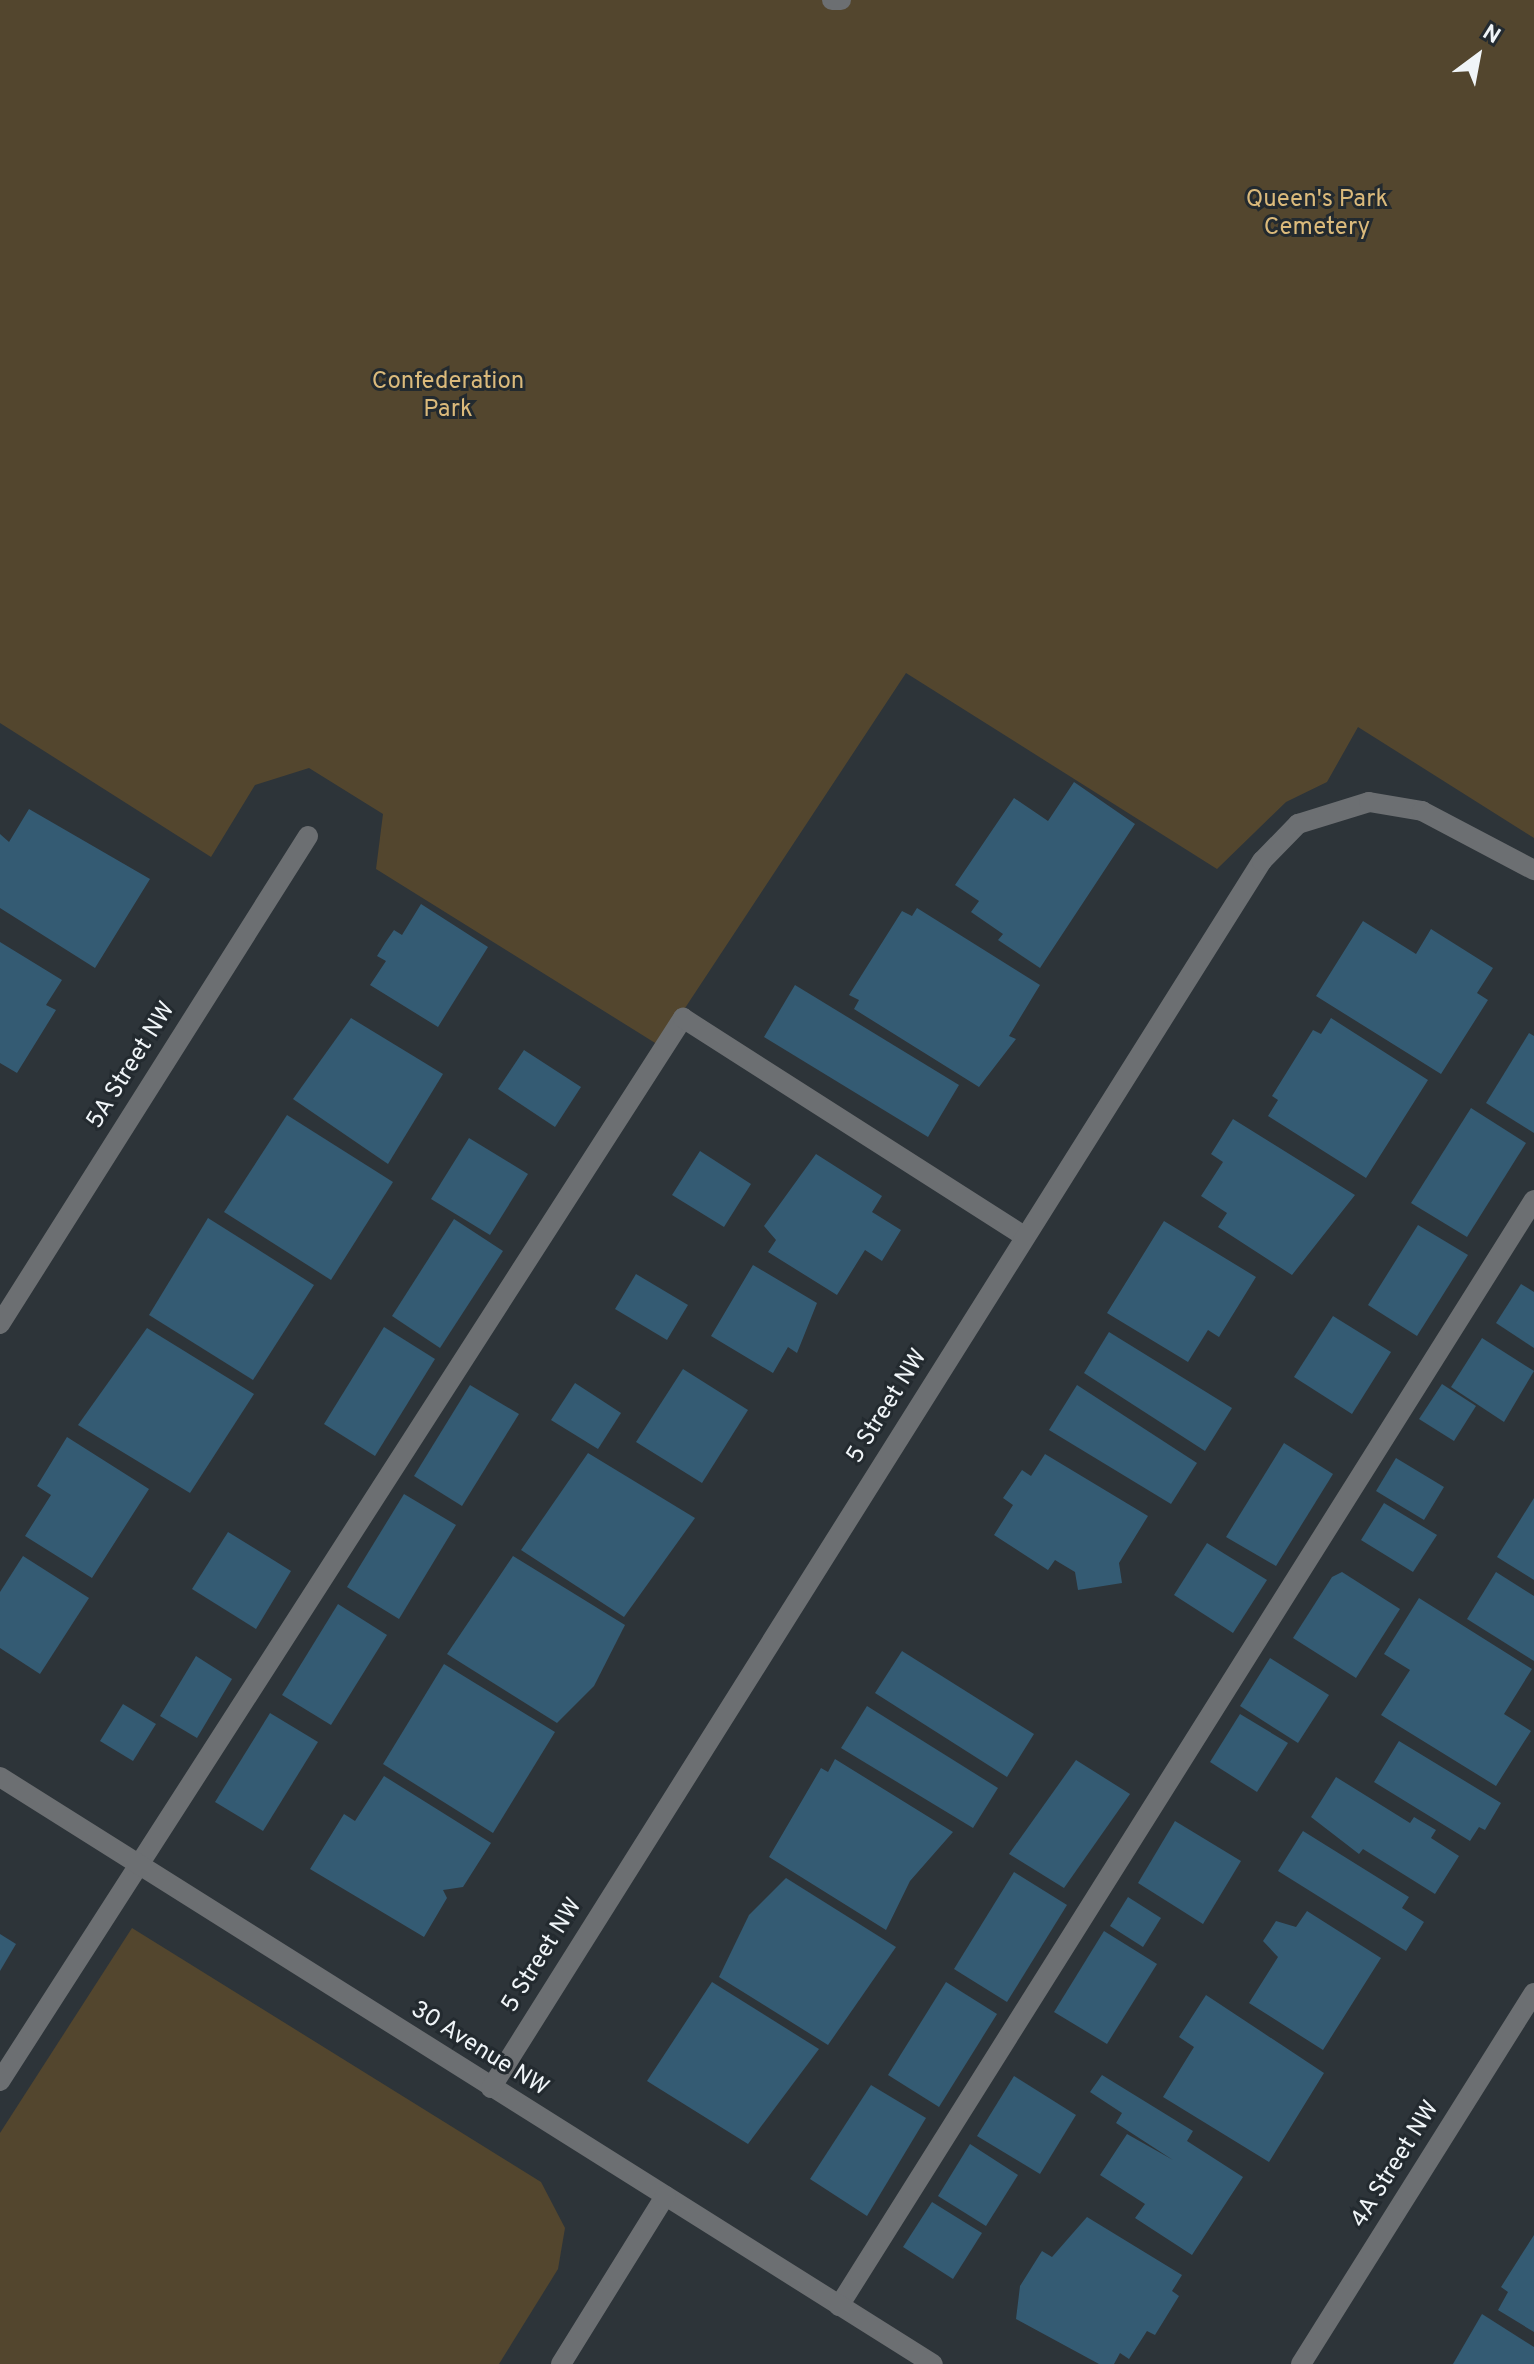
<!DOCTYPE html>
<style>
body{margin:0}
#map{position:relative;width:1534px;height:2364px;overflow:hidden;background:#2d3439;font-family:Overpass,sans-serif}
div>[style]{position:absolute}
.green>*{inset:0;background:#53462e}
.building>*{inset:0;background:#345b73}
.service>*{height:20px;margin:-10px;padding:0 10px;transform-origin:10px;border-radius:10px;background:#6c6f72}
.minor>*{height:20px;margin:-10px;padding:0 10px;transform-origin:10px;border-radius:10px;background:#6c6f72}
span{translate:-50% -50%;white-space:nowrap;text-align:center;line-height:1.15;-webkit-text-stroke:6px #232a2f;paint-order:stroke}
.park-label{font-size:24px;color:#dbba7b}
.street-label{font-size:24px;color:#f0f5f8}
.north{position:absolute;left:1438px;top:16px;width:80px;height:80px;-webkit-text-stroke:6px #232a2f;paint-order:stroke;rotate:32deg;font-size:22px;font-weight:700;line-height:32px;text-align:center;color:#f0f5f8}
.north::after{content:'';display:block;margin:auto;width:28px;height:36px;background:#f0f5f8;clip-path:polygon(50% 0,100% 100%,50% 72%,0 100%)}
</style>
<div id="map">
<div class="green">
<i style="clip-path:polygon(0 0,1534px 0,1534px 838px,1358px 727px,1327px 782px,1286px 802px,1217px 869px,906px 673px,660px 1046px,376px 869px,383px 814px,309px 768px,255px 785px,211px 857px,0 723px)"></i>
<i style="clip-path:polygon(132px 1928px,541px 2182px,565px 2228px,558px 2269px,499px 2364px,0 2364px,0 2133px)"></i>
</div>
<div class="building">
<i style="clip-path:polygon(1074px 782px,1135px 824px,1040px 968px,998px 940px,1003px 934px,971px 912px,979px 901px,955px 885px,1014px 798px,1048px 821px)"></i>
<i style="clip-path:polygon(29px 809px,150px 879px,95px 968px,0 908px,0 834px,9px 842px)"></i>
<i style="clip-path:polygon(421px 904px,488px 947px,438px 1027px,370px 985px,386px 961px,377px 956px,385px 943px,394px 930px,402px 935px)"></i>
<i style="clip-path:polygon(917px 908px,1040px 985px,1009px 1036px,1016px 1039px,979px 1087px,854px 1009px,859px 1000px,849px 995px,902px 911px,912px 916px)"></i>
<i style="clip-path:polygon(1363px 921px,1416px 954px,1431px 929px,1493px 968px,1477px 993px,1488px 1000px,1441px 1074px,1316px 996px)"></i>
<i style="clip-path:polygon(0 942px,62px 980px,46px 1005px,56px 1010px,17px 1073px,0 1063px)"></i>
<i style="clip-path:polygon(795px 985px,959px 1085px,928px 1137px,764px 1037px)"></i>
<i style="clip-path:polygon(351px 1018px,443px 1074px,388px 1164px,293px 1099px)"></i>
<i style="clip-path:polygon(1331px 1018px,1428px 1080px,1366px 1178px,1268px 1116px,1278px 1100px,1272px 1096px,1313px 1030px,1321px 1034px)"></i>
<i style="clip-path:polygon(1529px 1033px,1534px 1036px,1534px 1133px,1486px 1103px)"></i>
<i style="clip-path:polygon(524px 1050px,581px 1087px,555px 1127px,498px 1089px)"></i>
<i style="clip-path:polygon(1471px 1108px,1526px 1143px,1467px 1237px,1411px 1203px)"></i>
<i style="clip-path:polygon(287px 1115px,393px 1182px,331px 1280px,224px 1212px)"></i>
<i style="clip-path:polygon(1233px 1119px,1355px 1195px,1292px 1275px,1218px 1227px,1227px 1213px,1201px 1196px,1223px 1162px,1211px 1154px)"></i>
<i style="clip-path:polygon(469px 1138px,528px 1174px,490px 1235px,431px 1199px)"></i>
<i style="clip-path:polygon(700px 1151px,751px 1184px,724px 1227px,672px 1195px)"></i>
<i style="clip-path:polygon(816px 1154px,882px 1196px,872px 1212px,901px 1230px,882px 1261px,865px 1250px,837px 1295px,768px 1252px,776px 1240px,764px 1226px)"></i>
<i style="clip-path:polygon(208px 1218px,314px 1285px,253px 1380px,149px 1315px)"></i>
<i style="clip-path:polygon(454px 1219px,503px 1251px,440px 1348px,392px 1316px)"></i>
<i style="clip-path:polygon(1164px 1221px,1256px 1277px,1219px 1337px,1208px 1330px,1188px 1362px,1107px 1313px)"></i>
<i style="clip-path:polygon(1418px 1225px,1468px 1255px,1417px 1336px,1368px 1305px)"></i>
<i style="clip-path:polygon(753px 1265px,817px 1303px,797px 1353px,788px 1347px,773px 1373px,711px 1336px)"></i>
<i style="clip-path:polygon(636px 1274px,688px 1305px,667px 1340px,615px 1309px)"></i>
<i style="clip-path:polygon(1521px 1284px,1534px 1292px,1534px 1348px,1496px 1323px)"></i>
<i style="clip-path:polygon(1333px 1316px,1391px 1352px,1352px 1414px,1294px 1377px)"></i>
<i style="clip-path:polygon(384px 1327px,435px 1359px,375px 1456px,324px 1424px)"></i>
<i style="clip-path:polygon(147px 1328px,254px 1394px,190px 1493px,78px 1425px)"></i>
<i style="clip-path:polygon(1109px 1332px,1232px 1408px,1205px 1451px,1084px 1373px)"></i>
<i style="clip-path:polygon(1482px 1338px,1534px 1371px,1504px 1422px,1451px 1387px)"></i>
<i style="clip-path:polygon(683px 1369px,748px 1410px,702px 1483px,636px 1442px)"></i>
<i style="clip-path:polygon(575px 1383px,621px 1413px,598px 1449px,551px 1420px)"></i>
<i style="clip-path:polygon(1442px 1384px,1476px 1406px,1454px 1441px,1419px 1419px)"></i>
<i style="clip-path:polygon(470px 1385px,519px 1414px,462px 1506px,414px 1476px)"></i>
<i style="clip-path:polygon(1077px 1385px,1197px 1463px,1171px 1504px,1049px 1430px)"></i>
<i style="clip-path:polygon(67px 1437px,149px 1489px,92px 1578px,25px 1536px,51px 1495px,37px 1486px)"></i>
<i style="clip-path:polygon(1284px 1443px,1333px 1474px,1276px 1566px,1226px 1537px)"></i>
<i style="clip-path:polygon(588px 1453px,695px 1518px,624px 1617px,521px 1550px)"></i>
<i style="clip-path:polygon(1045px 1454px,1148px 1516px,1119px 1563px,1122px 1583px,1078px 1590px,1075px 1572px,1055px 1560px,1048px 1570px,994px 1535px,1013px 1505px,1003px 1498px,1022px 1470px,1031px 1476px)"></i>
<i style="clip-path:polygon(1396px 1458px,1444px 1487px,1424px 1520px,1376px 1491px)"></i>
<i style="clip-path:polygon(404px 1494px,456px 1525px,399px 1619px,347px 1587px)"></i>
<i style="clip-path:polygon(1534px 1498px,1534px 1580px,1497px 1557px)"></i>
<i style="clip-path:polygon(1384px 1503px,1437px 1535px,1413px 1572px,1361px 1540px)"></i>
<i style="clip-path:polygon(228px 1532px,291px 1571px,256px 1629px,192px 1589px)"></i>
<i style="clip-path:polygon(1207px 1543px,1267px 1580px,1233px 1633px,1174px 1595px)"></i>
<i style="clip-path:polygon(23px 1556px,89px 1598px,40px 1674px,0 1648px,0 1592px)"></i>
<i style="clip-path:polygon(513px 1556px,625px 1625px,594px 1686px,557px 1723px,447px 1654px)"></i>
<i style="clip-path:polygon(1342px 1572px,1400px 1609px,1356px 1678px,1293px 1638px,1332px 1577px)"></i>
<i style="clip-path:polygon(1496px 1572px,1534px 1596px,1534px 1661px,1467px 1619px)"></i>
<i style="clip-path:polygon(1419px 1598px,1532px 1669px,1504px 1714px,1531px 1731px,1496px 1786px,1381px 1715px,1410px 1670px,1384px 1654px)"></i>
<i style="clip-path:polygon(338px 1604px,387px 1635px,331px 1725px,282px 1695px)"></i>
<i style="clip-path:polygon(902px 1651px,1034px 1734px,1007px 1777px,875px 1693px)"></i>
<i style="clip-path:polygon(196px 1656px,232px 1679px,197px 1738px,160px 1716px)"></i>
<i style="clip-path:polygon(1270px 1658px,1329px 1695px,1298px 1743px,1240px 1706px)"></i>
<i style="clip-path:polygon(444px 1664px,555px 1732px,493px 1833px,383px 1764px)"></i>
<i style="clip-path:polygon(123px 1704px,156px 1724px,133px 1761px,100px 1741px)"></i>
<i style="clip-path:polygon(867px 1706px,998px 1788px,973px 1828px,841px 1748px)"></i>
<i style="clip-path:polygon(270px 1713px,318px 1742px,263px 1831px,215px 1802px)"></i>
<i style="clip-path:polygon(1240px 1714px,1288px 1743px,1257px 1792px,1210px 1762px)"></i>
<i style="clip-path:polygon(1399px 1741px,1501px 1803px,1485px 1830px,1479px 1827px,1470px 1841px,1374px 1782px)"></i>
<i style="clip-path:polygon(835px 1759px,953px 1832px,910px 1881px,886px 1930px,769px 1857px,821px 1768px,828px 1772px)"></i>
<i style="clip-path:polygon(1076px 1760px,1130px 1794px,1064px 1888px,1009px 1854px)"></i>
<i style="clip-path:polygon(384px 1776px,491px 1843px,463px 1887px,443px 1890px,447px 1898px,424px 1937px,310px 1869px,344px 1814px,355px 1821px)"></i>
<i style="clip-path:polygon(1336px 1777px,1410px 1823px,1414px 1817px,1436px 1830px,1431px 1838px,1459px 1856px,1435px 1894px,1363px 1849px,1359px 1854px,1311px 1817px)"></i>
<i style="clip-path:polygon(1175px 1821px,1241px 1861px,1203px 1924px,1138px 1883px)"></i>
<i style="clip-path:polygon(1303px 1831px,1409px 1897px,1402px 1908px,1424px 1922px,1406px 1951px,1278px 1871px)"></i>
<i style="clip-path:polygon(1014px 1872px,1067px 1905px,1007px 2002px,954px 1969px)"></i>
<i style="clip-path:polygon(786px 1878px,896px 1947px,828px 2045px,719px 1977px,749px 1915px)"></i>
<i style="clip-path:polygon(1128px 1897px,1161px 1918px,1143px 1947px,1110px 1926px)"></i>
<i style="clip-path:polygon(1307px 1911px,1381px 1958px,1323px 2050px,1249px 2003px,1278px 1957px,1263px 1941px,1276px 1921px,1296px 1927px)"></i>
<i style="clip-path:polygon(1104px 1931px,1157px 1964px,1107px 2044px,1054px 2012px)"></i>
<i style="clip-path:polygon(0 1934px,16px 1944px,0 1971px)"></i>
<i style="clip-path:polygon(712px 1982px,819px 2049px,748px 2144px,647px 2081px)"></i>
<i style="clip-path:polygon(946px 1982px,997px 2014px,939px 2107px,888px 2075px)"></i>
<i style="clip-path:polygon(1206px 1995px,1324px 2073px,1269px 2162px,1163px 2097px,1194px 2047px,1179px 2037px)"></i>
<i style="clip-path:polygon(1102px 2075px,1193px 2131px,1187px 2141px,1243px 2177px,1192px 2255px,1135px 2218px,1145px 2204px,1100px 2175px,1127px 2134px,1173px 2160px,1116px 2123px,1122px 2113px,1090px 2092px)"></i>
<i style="clip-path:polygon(1014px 2076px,1076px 2115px,1040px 2174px,977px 2136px)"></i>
<i style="clip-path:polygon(871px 2085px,926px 2118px,867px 2216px,810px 2179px)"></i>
<i style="clip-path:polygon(970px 2144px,1018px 2175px,986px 2226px,938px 2196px)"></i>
<i style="clip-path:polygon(932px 2202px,982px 2233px,953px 2279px,903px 2247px)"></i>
<i style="clip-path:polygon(1087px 2217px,1182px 2275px,1172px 2291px,1179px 2296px,1155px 2335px,1147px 2331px,1129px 2359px,1120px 2353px,1114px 2364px,1099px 2364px,1016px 2319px,1020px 2286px,1042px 2251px,1052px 2257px)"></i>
<i style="clip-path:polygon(1534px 2235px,1534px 2332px,1498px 2310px,1508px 2292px,1501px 2287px)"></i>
<i style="clip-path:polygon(1482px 2314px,1534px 2347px,1534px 2364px,1453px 2364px)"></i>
</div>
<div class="service">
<i style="left:832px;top:0;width:9px"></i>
<i style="left:0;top:2081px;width:1264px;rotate:-57.28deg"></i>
<i style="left:683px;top:1018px;width:406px;rotate:32.6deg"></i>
<i style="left:839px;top:2306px;width:1306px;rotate:-57.86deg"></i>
</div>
<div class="minor">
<i style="left:0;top:1324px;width:577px;rotate:-57.74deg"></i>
<i style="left:0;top:1777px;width:1102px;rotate:32.18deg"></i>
<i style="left:491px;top:2088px;width:1449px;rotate:-57.86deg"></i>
<i style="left:1262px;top:861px;width:52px;rotate:-45.8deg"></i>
<i style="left:1298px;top:824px;width:74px;rotate:-17.2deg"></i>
<i style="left:1369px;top:802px;width:54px;rotate:9.6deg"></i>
<i style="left:1422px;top:811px;width:127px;rotate:27.8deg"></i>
<i style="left:561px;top:2364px;width:198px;rotate:-58.2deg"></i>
<i style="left:1301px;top:2364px;width:438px;rotate:-57.9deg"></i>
</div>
<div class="park-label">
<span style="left:1317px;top:215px">Queen's Park<br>Cemetery</span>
<span style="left:448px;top:397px">Confederation<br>Park</span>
</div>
<div class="street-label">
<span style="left:132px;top:1066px;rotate:-58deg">5A Street NW</span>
<span style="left:888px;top:1407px;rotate:-58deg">5 Street NW</span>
<span style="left:543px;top:1956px;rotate:-58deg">5 Street NW</span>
<span style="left:479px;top:2050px;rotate:32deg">30 Avenue NW</span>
<span style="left:1396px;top:2165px;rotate:-58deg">4A Street NW</span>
</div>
<div class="north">N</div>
</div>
